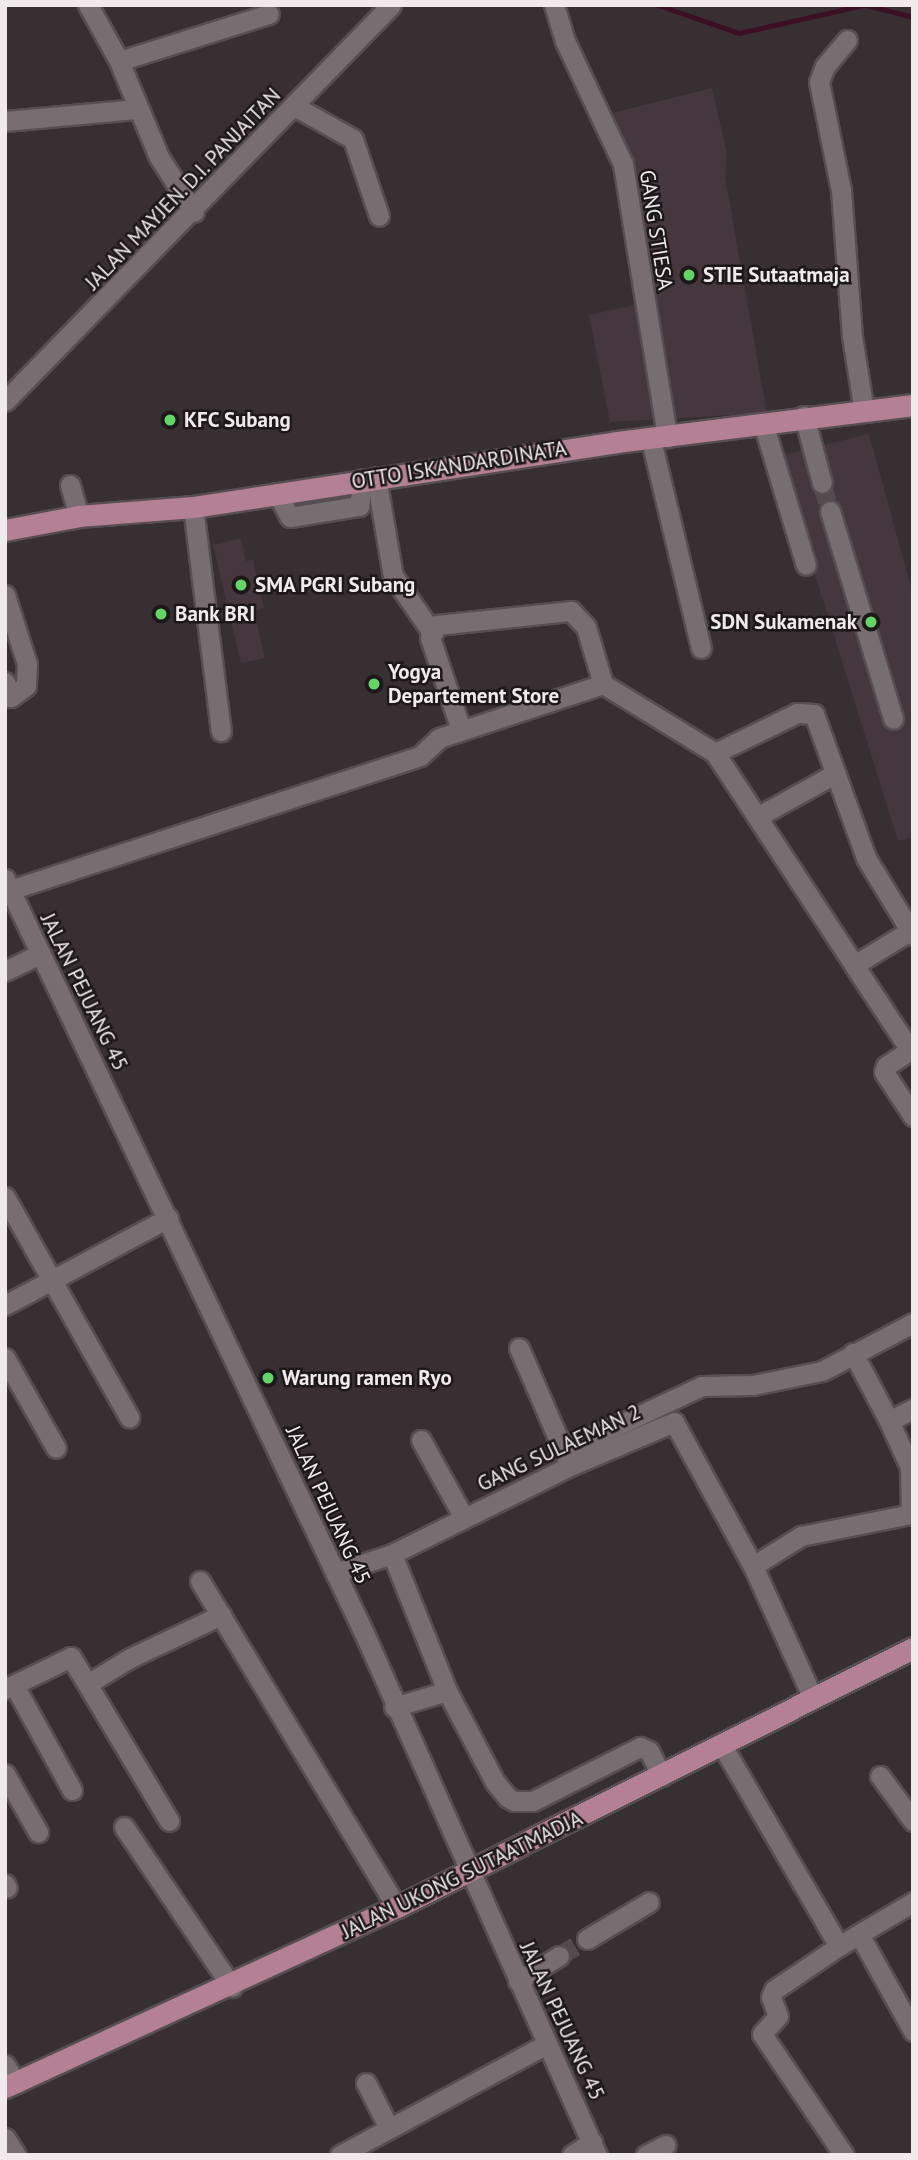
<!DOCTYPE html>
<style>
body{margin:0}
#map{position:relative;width:918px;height:2160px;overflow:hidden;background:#382f32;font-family:"PT Sans",sans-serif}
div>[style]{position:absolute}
.built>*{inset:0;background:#45373d}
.stream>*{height:5px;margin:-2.5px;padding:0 2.5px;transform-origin:2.5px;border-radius:2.5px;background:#3c0f25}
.minor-tunnel>*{height:19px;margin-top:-9.5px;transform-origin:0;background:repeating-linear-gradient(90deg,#544b4e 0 19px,transparent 0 29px)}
.roads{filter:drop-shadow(2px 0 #564e51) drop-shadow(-2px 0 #564e51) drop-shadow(0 2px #564e51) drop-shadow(0 -2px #564e51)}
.minor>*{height:19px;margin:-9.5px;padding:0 9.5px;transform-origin:9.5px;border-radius:9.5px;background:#786d71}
.major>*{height:21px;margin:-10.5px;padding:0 10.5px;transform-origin:10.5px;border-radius:10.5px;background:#b38094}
.dots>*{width:19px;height:19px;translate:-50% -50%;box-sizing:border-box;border:4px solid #1d181a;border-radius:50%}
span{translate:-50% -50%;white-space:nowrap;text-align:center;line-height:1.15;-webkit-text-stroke:5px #1d181a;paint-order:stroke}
.street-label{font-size:21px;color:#f0eaec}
.poi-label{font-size:21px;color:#f0eaec;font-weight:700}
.left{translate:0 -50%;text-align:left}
.right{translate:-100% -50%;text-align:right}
.frame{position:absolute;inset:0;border:7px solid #f0eaec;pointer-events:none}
</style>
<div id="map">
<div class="built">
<i style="clip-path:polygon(712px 88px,727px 153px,725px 177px,767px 413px,610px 422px,589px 315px,638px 304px,608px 114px)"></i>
<i style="clip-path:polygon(869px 434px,913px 594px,913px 837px,898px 841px,778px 456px)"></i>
<i style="clip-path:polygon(241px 538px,246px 561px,253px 560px,264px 608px,254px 611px,265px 658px,241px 663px,213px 545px)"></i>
</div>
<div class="stream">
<i style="left:658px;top:5px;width:86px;rotate:19.1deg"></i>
<i style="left:739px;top:33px;width:127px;rotate:-12.7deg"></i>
<i style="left:866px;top:5px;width:49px;rotate:14.3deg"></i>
</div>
<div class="minor-tunnel">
<i style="left:822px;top:483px;width:29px;rotate:74deg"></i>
<i style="left:559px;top:1956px;width:33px;rotate:-31deg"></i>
</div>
<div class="roads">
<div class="minor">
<i style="left:88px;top:5px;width:64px;rotate:61deg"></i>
<i style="left:119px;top:61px;width:104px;rotate:67.4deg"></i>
<i style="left:159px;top:157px;width:65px;rotate:57.5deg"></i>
<i style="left:554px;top:5px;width:38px;rotate:73deg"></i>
<i style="left:565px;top:41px;width:136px;rotate:64.8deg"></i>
<i style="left:623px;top:164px;width:277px;rotate:80.8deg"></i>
<i style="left:847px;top:40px;width:34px;rotate:130deg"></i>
<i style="left:825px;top:66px;width:17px;rotate:111deg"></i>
<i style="left:819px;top:82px;width:110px;rotate:78.5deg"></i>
<i style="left:841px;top:190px;width:146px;rotate:85.7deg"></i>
<i style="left:852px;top:336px;width:77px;rotate:81deg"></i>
<i style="left:119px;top:61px;width:157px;rotate:-17.4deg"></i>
<i style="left:296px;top:107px;width:65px;rotate:29.3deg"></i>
<i style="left:353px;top:139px;width:81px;rotate:71.3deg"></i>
<i style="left:5px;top:121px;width:134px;rotate:-5.2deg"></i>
<i style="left:5px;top:401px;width:553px;rotate:-45.73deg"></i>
<i style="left:804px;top:416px;width:69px;rotate:75deg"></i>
<i style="left:763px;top:423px;width:148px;rotate:73.2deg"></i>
<i style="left:651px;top:440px;width:214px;rotate:76.5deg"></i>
<i style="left:376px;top:477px;width:100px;rotate:80.3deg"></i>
<i style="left:393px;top:576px;width:67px;rotate:55.4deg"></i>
<i style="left:70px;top:485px;width:32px;rotate:74deg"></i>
<i style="left:277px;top:493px;width:27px;rotate:62deg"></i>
<i style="left:290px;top:517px;width:70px;rotate:-9.1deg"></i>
<i style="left:359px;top:506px;width:27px;rotate:-82deg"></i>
<i style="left:193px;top:507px;width:226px;rotate:82.9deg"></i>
<i style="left:830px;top:511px;width:217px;rotate:73.1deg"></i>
<i style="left:5px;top:595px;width:72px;rotate:72.3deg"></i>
<i style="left:27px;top:664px;width:22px;rotate:93deg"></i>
<i style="left:26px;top:686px;width:19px;rotate:144deg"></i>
<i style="left:11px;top:697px;width:16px;rotate:-112deg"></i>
<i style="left:461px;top:730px;width:97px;rotate:-108.6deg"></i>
<i style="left:430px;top:638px;width:15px;rotate:-62deg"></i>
<i style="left:437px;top:625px;width:135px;rotate:-6deg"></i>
<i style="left:571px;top:611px;width:22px;rotate:47deg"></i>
<i style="left:586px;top:627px;width:59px;rotate:73.4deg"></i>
<i style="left:715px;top:753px;width:91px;rotate:-26deg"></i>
<i style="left:797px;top:713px;width:17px;rotate:3deg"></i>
<i style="left:814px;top:714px;width:153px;rotate:70.1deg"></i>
<i style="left:866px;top:858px;width:90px;rotate:58.6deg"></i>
<i style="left:757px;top:817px;width:90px;rotate:-29.1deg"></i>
<i style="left:5px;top:879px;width:835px;rotate:64.54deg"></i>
<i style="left:364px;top:1633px;width:572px;rotate:65.95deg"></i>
<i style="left:10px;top:890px;width:431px;rotate:-18.1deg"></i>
<i style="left:420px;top:756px;width:26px;rotate:-43deg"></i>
<i style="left:439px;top:738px;width:173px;rotate:-18.2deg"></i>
<i style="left:603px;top:684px;width:132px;rotate:31.6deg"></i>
<i style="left:715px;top:753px;width:254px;rotate:56.7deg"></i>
<i style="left:854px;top:965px;width:69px;rotate:-31.4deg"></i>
<i style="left:854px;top:965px;width:102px;rotate:56.6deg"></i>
<i style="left:910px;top:1050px;width:29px;rotate:146deg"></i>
<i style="left:886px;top:1066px;width:6px;rotate:108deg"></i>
<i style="left:884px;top:1072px;width:53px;rotate:56.6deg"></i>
<i style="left:5px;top:971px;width:39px;rotate:-26deg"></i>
<i style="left:5px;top:1197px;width:253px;rotate:60.6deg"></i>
<i style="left:5px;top:1305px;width:185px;rotate:-28.1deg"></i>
<i style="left:519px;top:1348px;width:123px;rotate:66.6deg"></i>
<i style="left:853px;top:1353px;width:77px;rotate:62.1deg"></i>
<i style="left:889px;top:1421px;width:27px;rotate:-27deg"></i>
<i style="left:5px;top:1358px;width:103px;rotate:60.5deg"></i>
<i style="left:421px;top:1440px;width:89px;rotate:61.1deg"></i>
<i style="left:563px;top:1451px;width:153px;rotate:-25.1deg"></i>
<i style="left:702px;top:1386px;width:51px;rotate:-1.1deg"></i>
<i style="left:753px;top:1385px;width:70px;rotate:-11.5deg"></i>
<i style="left:822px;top:1371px;width:103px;rotate:-27.8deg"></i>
<i style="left:392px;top:1554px;width:148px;rotate:68.1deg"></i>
<i style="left:447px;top:1691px;width:103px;rotate:62.2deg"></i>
<i style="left:495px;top:1782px;width:19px;rotate:51deg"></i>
<i style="left:507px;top:1797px;width:8px;rotate:30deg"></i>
<i style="left:514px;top:1801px;width:19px"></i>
<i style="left:533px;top:1801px;width:120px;rotate:-26.8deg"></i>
<i style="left:640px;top:1747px;width:10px;rotate:24deg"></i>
<i style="left:649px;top:1751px;width:28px;rotate:63deg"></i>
<i style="left:753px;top:1566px;width:57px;rotate:-32deg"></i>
<i style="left:801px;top:1536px;width:112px;rotate:-11.3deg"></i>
<i style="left:911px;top:1514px;width:47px;rotate:-91.2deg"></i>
<i style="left:910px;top:1467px;width:51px;rotate:-114.5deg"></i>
<i style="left:335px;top:1573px;width:60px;rotate:-18.4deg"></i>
<i style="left:392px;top:1554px;width:199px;rotate:-26.3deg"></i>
<i style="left:570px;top:1466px;width:113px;rotate:-22.9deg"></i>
<i style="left:674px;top:1422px;width:164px;rotate:61.3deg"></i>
<i style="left:753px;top:1566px;width:143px;rotate:65.6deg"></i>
<i style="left:200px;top:1581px;width:381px;rotate:58.9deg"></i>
<i style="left:89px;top:1683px;width:48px;rotate:-31.4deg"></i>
<i style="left:130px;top:1658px;width:101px;rotate:-25.3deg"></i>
<i style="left:14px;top:1685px;width:120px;rotate:61.1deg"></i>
<i style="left:5px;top:1689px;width:73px;rotate:-25.9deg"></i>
<i style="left:71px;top:1657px;width:191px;rotate:59.1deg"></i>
<i style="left:394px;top:1707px;width:55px;rotate:-16.8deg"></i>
<i style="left:723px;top:1747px;width:230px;rotate:59.8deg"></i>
<i style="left:839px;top:1946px;width:23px;rotate:-31deg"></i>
<i style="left:859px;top:1934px;width:111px;rotate:60.9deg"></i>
<i style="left:5px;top:1774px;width:67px;rotate:60.4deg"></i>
<i style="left:880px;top:1776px;width:56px;rotate:53.7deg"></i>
<i style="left:124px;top:1827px;width:193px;rotate:56deg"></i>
<i style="left:5px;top:1884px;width:4px;rotate:63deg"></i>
<i style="left:859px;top:1934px;width:63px;rotate:-30.7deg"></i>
<i style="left:587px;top:1939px;width:72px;rotate:-30.8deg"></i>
<i style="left:839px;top:1946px;width:78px;rotate:145.9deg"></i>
<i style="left:774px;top:1990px;width:8px;rotate:113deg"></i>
<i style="left:771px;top:1997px;width:20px;rotate:70deg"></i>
<i style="left:778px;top:2016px;width:24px;rotate:132deg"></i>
<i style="left:762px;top:2034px;width:146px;rotate:55.9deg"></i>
<i style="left:518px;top:1981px;width:48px;rotate:-31.4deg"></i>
<i style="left:5px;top:2065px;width:21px;rotate:59deg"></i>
<i style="left:366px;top:2083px;width:51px;rotate:62.9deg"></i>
<i style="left:5px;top:2138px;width:20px;rotate:57deg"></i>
<i style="left:340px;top:2155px;width:235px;rotate:-28.2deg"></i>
<i style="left:572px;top:2155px;width:24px;rotate:-33deg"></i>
<i style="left:646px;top:2155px;width:22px;rotate:-27deg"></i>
</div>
<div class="major">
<i style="left:5px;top:530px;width:75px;rotate:-10.7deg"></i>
<i style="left:79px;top:516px;width:114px;rotate:-4.5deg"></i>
<i style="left:193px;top:507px;width:428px;rotate:-8.7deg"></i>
<i style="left:616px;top:442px;width:299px;rotate:-7.1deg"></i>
<i style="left:5px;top:2087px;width:431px;rotate:-24.7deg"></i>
<i style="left:397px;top:1907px;width:577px;rotate:-26.65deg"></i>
</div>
</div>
<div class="dots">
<i style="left:689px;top:275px;background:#65d467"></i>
<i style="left:170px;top:420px;background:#65d467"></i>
<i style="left:241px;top:585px;background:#65d467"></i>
<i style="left:161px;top:614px;background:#65d467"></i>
<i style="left:871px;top:622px;background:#65d467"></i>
<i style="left:374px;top:684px;background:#65d467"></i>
<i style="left:268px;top:1378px;background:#65d467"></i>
</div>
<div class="street-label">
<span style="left:183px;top:189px;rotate:-46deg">JALAN MAYJEN. D.I. PANJAITAN</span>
<span style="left:656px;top:230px;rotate:81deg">GANG STIESA</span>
<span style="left:459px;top:465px;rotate:-9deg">OTTO ISKANDARDINATA</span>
<span style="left:84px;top:992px;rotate:64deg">JALAN PEJUANG 45</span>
<span style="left:559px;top:1448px;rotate:-25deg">GANG SULAEMAN 2</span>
<span style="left:328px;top:1505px;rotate:65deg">JALAN PEJUANG 45</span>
<span style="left:462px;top:1875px;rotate:-26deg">JALAN UKONG SUTAATMADJA</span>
<span style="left:562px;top:2021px;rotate:65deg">JALAN PEJUANG 45</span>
</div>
<div class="poi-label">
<span class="left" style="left:703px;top:275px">STIE Sutaatmaja</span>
<span class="left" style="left:184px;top:420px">KFC Subang</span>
<span class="left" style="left:255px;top:585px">SMA PGRI Subang</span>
<span class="left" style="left:175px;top:614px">Bank BRI</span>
<span class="right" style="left:857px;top:622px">SDN Sukamenak</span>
<span class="left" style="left:388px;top:684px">Yogya<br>Departement Store</span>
<span class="left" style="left:282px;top:1378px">Warung ramen Ryo</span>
</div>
<div class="frame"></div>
</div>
